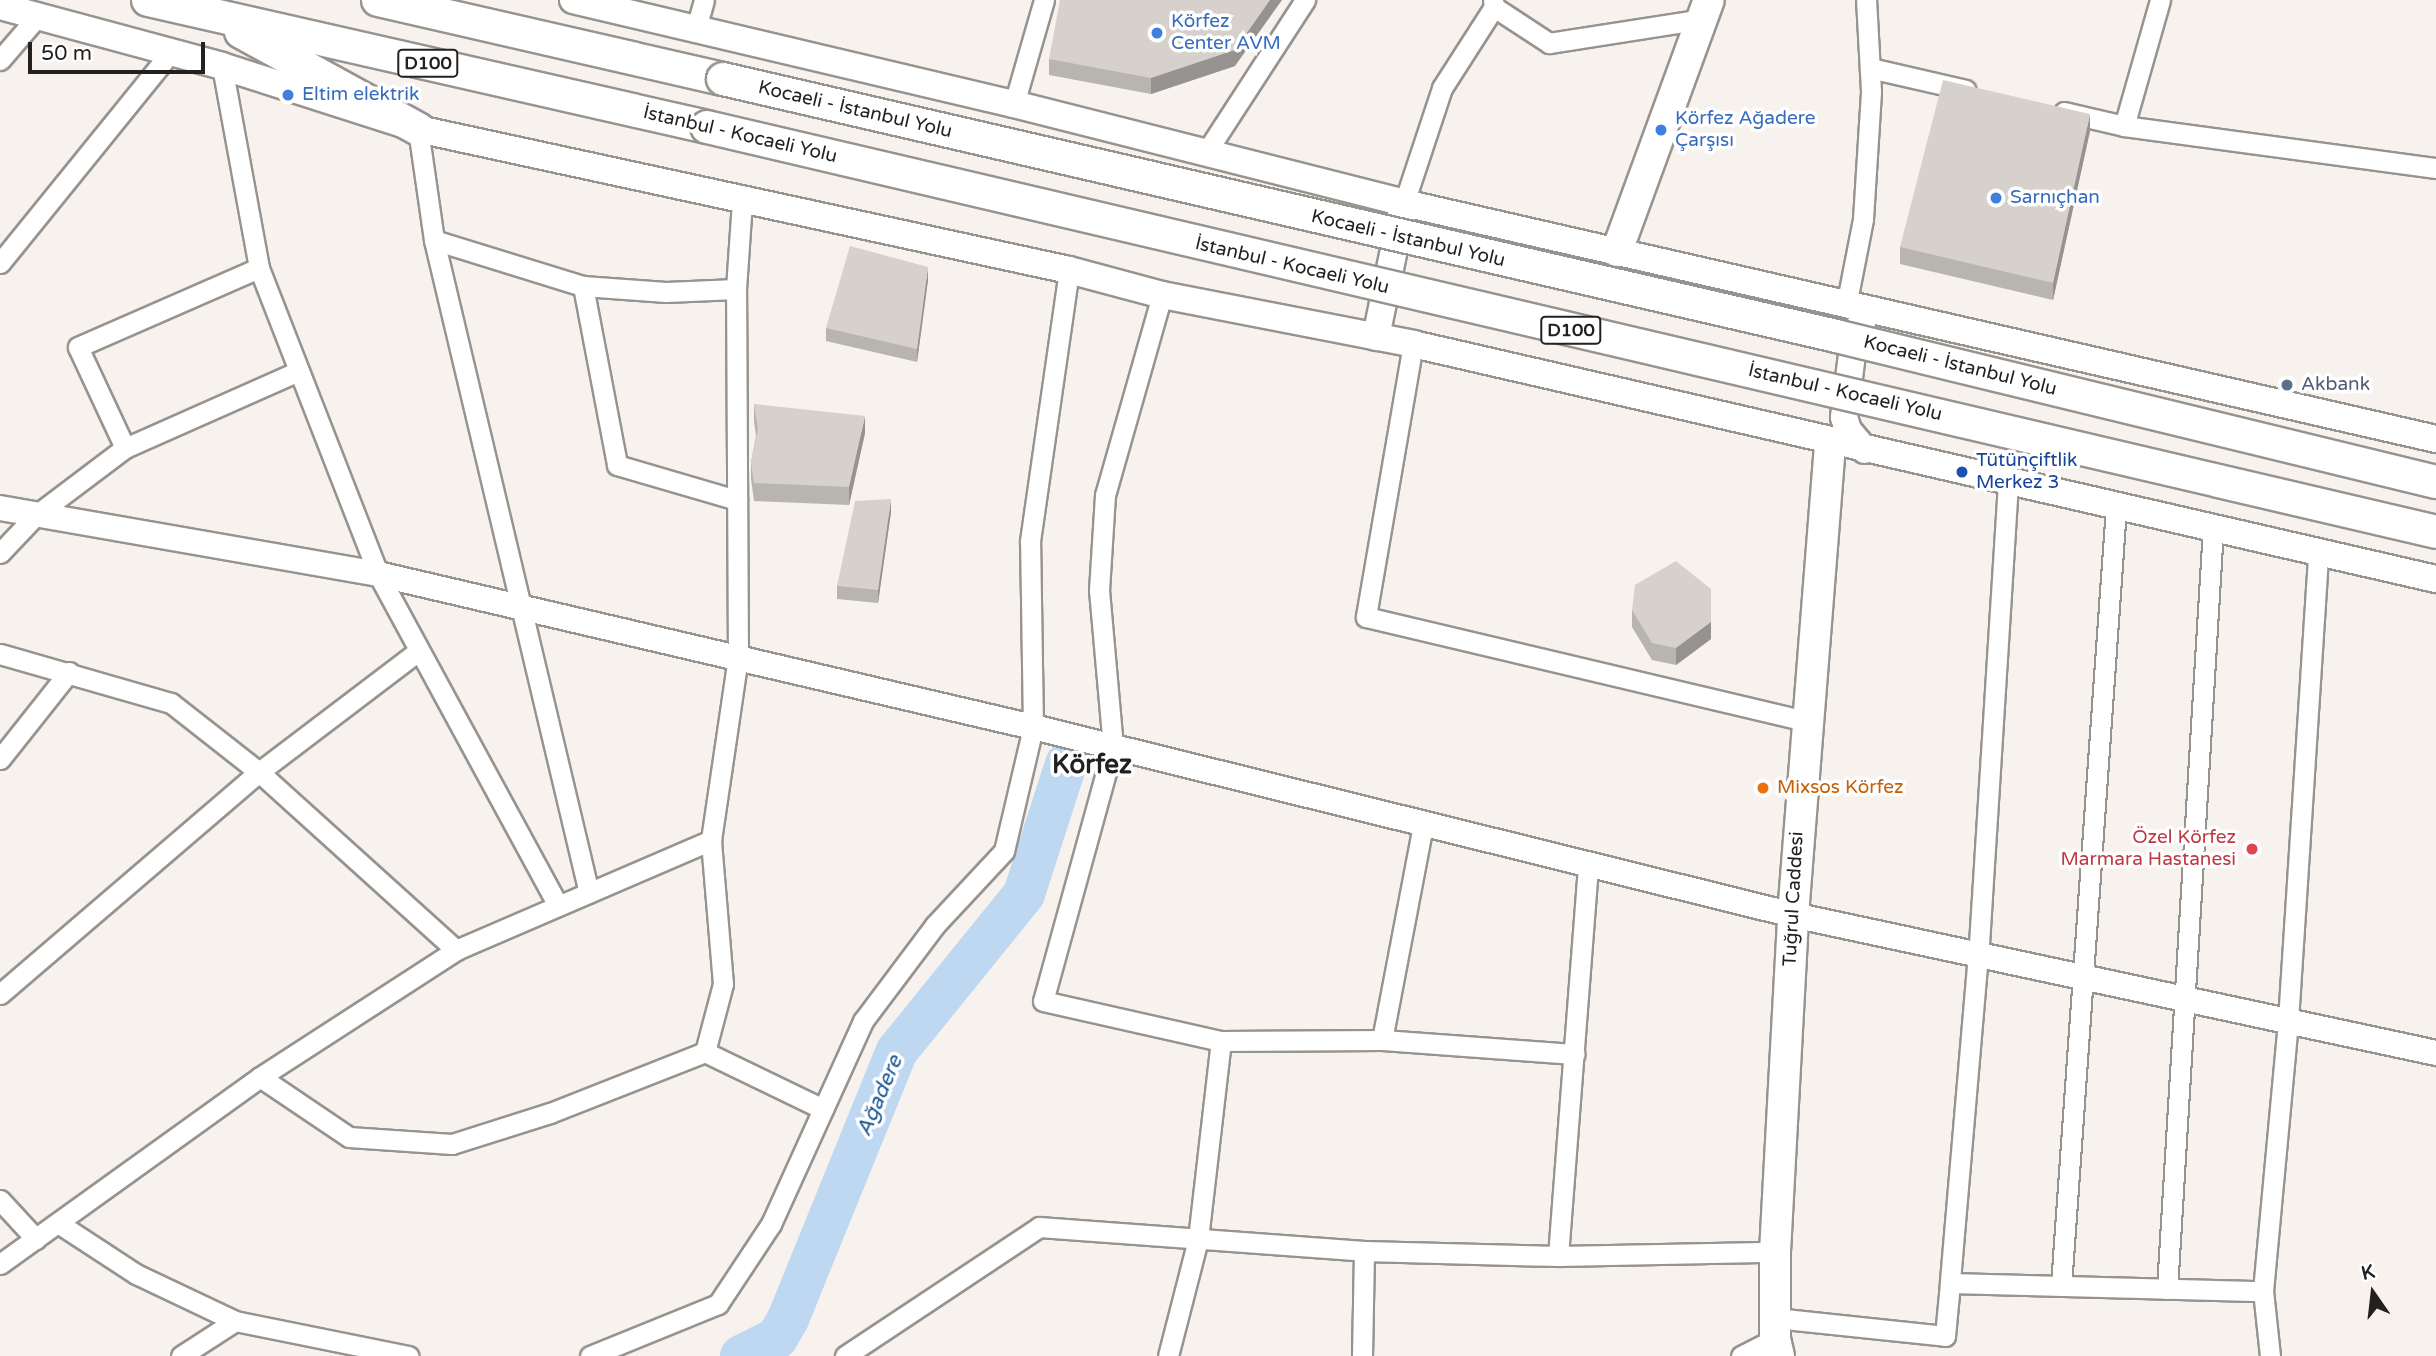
<!DOCTYPE html>
<meta charset="utf-8">
<style>
body{margin:0}
#map{position:relative;width:2436px;height:1356px;overflow:hidden;background:#f7f2ee;font-family:"Varela Round",sans-serif}
div>[style]{position:absolute}
.river>*{height:42px;margin:-21px;padding:0 21px;transform-origin:21px;border-radius:21px;background:#bfd8f2}
.roads{filter:drop-shadow(2px 0 #97938f) drop-shadow(-2px 0 #97938f) drop-shadow(0 2px #97938f) drop-shadow(0 -2px #97938f)}
.minor>*{height:19px;margin:-9.5px;padding:0 9.5px;transform-origin:9.5px;border-radius:9.5px;background:#fff}
.tertiary>*{height:24px;margin:-12px;padding:0 12px;transform-origin:12px;border-radius:12px;background:#fff}
.secondary>*{height:26px;margin:-13px;padding:0 13px;transform-origin:13px;border-radius:13px;background:#fff}
.primary>*{height:30px;margin:-15px;padding:0 15px;transform-origin:15px;border-radius:15px;background:#fff}
.trunk>*{height:32px;margin:-16px;padding:0 16px;transform-origin:16px;border-radius:16px;background:#fff}
.bridges{filter:drop-shadow(2px 0 #97938f) drop-shadow(-2px 0 #97938f) drop-shadow(0 2px #97938f) drop-shadow(0 -2px #97938f)}
.trunk-bridge>*{height:32px;margin:-16px;padding:0 16px;transform-origin:16px;border-radius:16px;background:#fff}
.wall>*{inset:0;background:#b8b4b0}
.shaded-wall>*{inset:0;background:#969290}
.building>*{inset:0;background:#d6d1cd}
.dots>*{width:19px;height:19px;translate:-50% -50%;box-sizing:border-box;border:4px solid #fff;border-radius:50%}
span{translate:-50% -50%;white-space:nowrap;text-align:center;line-height:1.15;-webkit-text-stroke:7px #fff;paint-order:stroke}
.shield-label span{padding:2px 5px;background:#fff;border:2px solid;border-radius:5px;-webkit-text-stroke-width:0}
.shield-label{font-size:18px;color:#22211f;font-weight:700}
.shop-label{font-size:19px;color:#366cbe}
.left{translate:0 -50%;text-align:left}
.street-label{font-size:19px;color:#22211f}
.service-label{font-size:19px;color:#4e5e75}
.transit-label{font-size:19px;color:#164399}
.food-label{font-size:19px;color:#c56008}
.health-label{font-size:19px;color:#be3a42}
.right{translate:-100% -50%;text-align:right}
.water-label{font-size:21px;color:#155690;font-style:italic}
.district-label{font-size:26px;color:#22211f;font-weight:700}
.north{position:absolute;left:2338px;top:1258px;width:70px;height:70px;-webkit-text-stroke:5px #fff;paint-order:stroke;rotate:346deg;font-size:19px;font-weight:700;line-height:28px;text-align:center;color:#22211f}
.north::after{content:'';display:block;margin:auto;width:24px;height:32px;background:#22211f;clip-path:polygon(50% 0,100% 100%,50% 72%,0 100%)}
.scale{position:absolute;left:28px;top:42px;width:177px;height:32px;box-sizing:border-box;border:4px solid #22211f;border-top:0;padding-left:9px;font-size:21px;line-height:24px;white-space:nowrap;color:#22211f;-webkit-text-stroke:5px #fff;paint-order:stroke}
</style>
<div id="map">
<div class="river">
<i style="left:741px;top:1356px;width:40px;rotate:-26.6deg"></i>
<i style="left:777px;top:1338px;width:22px;rotate:-60deg"></i>
<i style="left:788px;top:1319px;width:289px;rotate:-67.9deg"></i>
<i style="left:897px;top:1051px;width:202px;rotate:-51deg"></i>
<i style="left:1024px;top:894px;width:137px;rotate:-72.1deg"></i>
</div>
<div class="roads">
<div class="minor">
<i style="left:1493px;top:0;width:7px;rotate:82deg"></i>
<i style="left:1494px;top:7px;width:66px;rotate:33.2deg"></i>
<i style="left:1549px;top:43px;width:155px;rotate:-8.9deg"></i>
<i style="left:2160px;top:0;width:131px;rotate:105.9deg"></i>
<i style="left:2124px;top:126px;width:315px;rotate:7.7deg"></i>
<i style="left:696px;top:28px;width:29px;rotate:-74deg"></i>
<i style="left:0;top:60px;width:57px;rotate:-49.3deg"></i>
<i style="left:222px;top:66px;width:205px;rotate:79.6deg"></i>
<i style="left:259px;top:268px;width:328px;rotate:68.7deg"></i>
<i style="left:378px;top:574px;width:375px;rotate:61.5deg"></i>
<i style="left:1870px;top:68px;width:98px;rotate:12.9deg"></i>
<i style="left:1014px;top:104px;width:108px;rotate:-73.9deg"></i>
<i style="left:2064px;top:112px;width:62px;rotate:13.1deg"></i>
<i style="left:418px;top:129px;width:112px;rotate:81.8deg"></i>
<i style="left:434px;top:240px;width:671px;rotate:76.65deg"></i>
<i style="left:1205px;top:154px;width:184px;rotate:-57deg"></i>
<i style="left:1404px;top:203px;width:121px;rotate:-71.7deg"></i>
<i style="left:1442px;top:88px;width:96px;rotate:-57.3deg"></i>
<i style="left:434px;top:240px;width:156px;rotate:17.2deg"></i>
<i style="left:583px;top:286px;width:83px;rotate:4.1deg"></i>
<i style="left:666px;top:292px;width:70px;rotate:-2.5deg"></i>
<i style="left:0;top:263px;width:272px;rotate:-51deg"></i>
<i style="left:583px;top:286px;width:182px;rotate:79.2deg"></i>
<i style="left:617px;top:465px;width:125px;rotate:16.3deg"></i>
<i style="left:1162px;top:295px;width:208px;rotate:105.9deg"></i>
<i style="left:1105px;top:495px;width:95px;rotate:93.6deg"></i>
<i style="left:1099px;top:590px;width:158px;rotate:84.9deg"></i>
<i style="left:1113px;top:747px;width:263px;rotate:105.4deg"></i>
<i style="left:1043px;top:1001px;width:182px;rotate:12.7deg"></i>
<i style="left:1221px;top:1041px;width:161px;rotate:-0.4deg"></i>
<i style="left:1382px;top:1040px;width:218px;rotate:-79.2deg"></i>
<i style="left:1846px;top:306px;width:89px;rotate:-78.9deg"></i>
<i style="left:1863px;top:219px;width:128px;rotate:-86.4deg"></i>
<i style="left:1871px;top:91px;width:91px;rotate:-93.1deg"></i>
<i style="left:1413px;top:344px;width:277px;rotate:99.8deg"></i>
<i style="left:1366px;top:617px;width:451px;rotate:13.3deg"></i>
<i style="left:125px;top:448px;width:111px;rotate:-115deg"></i>
<i style="left:78px;top:347px;width:197px;rotate:-23.6deg"></i>
<i style="left:2008px;top:483px;width:472px;rotate:93.6deg"></i>
<i style="left:1978px;top:954px;width:330px;rotate:94.9deg"></i>
<i style="left:1950px;top:1283px;width:313px;rotate:1.5deg"></i>
<i style="left:0;top:553px;width:52px;rotate:-46.5deg"></i>
<i style="left:36px;top:515px;width:111px;rotate:-37deg"></i>
<i style="left:125px;top:448px;width:190px;rotate:-23.9deg"></i>
<i style="left:0;top:654px;width:178px;rotate:16deg"></i>
<i style="left:171px;top:703px;width:112px;rotate:38.1deg"></i>
<i style="left:259px;top:772px;width:266px;rotate:42.1deg"></i>
<i style="left:0;top:759px;width:111px;rotate:-51.6deg"></i>
<i style="left:0;top:994px;width:341px;rotate:-40.6deg"></i>
<i style="left:259px;top:772px;width:198px;rotate:-37.2deg"></i>
<i style="left:1382px;top:1040px;width:193px;rotate:4.2deg"></i>
<i style="left:705px;top:1052px;width:131px;rotate:25.8deg"></i>
<i style="left:260px;top:1077px;width:107px;rotate:34deg"></i>
<i style="left:349px;top:1137px;width:103px;rotate:3.9deg"></i>
<i style="left:452px;top:1144px;width:103px;rotate:-17.6deg"></i>
<i style="left:550px;top:1113px;width:167px;rotate:-21.5deg"></i>
<i style="left:705px;top:1052px;width:70px;rotate:-75.2deg"></i>
<i style="left:723px;top:984px;width:144px;rotate:-94.8deg"></i>
<i style="left:0;top:1200px;width:53px;rotate:47.3deg"></i>
<i style="left:58px;top:1223px;width:93px;rotate:33.2deg"></i>
<i style="left:136px;top:1274px;width:110px;rotate:25.4deg"></i>
<i style="left:235px;top:1321px;width:177px;rotate:11.4deg"></i>
<i style="left:1558px;top:1256px;width:391px;rotate:-85.6deg"></i>
<i style="left:0;top:1264px;width:320px;rotate:-35.7deg"></i>
<i style="left:260px;top:1077px;width:234px;rotate:-32.9deg"></i>
<i style="left:456px;top:950px;width:278px;rotate:-23.3deg"></i>
<i style="left:711px;top:840px;width:184px;rotate:-81.6deg"></i>
<i style="left:738px;top:658px;width:369px;rotate:-90.3deg"></i>
<i style="left:736px;top:289px;width:89px;rotate:-86.1deg"></i>
<i style="left:2061px;top:1286px;width:780px;rotate:-85.96deg"></i>
<i style="left:2167px;top:1289px;width:761px;rotate:-86.54deg"></i>
<i style="left:1775px;top:1318px;width:171px;rotate:6deg"></i>
<i style="left:1945px;top:1336px;width:53px;rotate:-84.6deg"></i>
<i style="left:181px;top:1356px;width:64px;rotate:-32.9deg"></i>
<i style="left:590px;top:1356px;width:138px;rotate:-22.1deg"></i>
<i style="left:718px;top:1304px;width:96px;rotate:-56.5deg"></i>
<i style="left:771px;top:1224px;width:223px;rotate:-65.6deg"></i>
<i style="left:863px;top:1021px;width:120px;rotate:-53.1deg"></i>
<i style="left:935px;top:925px;width:101px;rotate:-47deg"></i>
<i style="left:1004px;top:851px;width:127px;rotate:-76.8deg"></i>
<i style="left:1033px;top:727px;width:186px;rotate:-90.9deg"></i>
<i style="left:1030px;top:541px;width:274px;rotate:-81.8deg"></i>
<i style="left:845px;top:1356px;width:233px;rotate:-33.6deg"></i>
<i style="left:1039px;top:1227px;width:326px;rotate:4.2deg"></i>
<i style="left:1364px;top:1251px;width:194px;rotate:1.5deg"></i>
<i style="left:1558px;top:1256px;width:217px;rotate:-1.1deg"></i>
<i style="left:1168px;top:1356px;width:121px;rotate:-75.6deg"></i>
<i style="left:1198px;top:1239px;width:199px;rotate:-83.4deg"></i>
<i style="left:1362px;top:1356px;width:105px;rotate:-88.9deg"></i>
<i style="left:1741px;top:1356px;width:38px;rotate:-27deg"></i>
<i style="left:2270px;top:1356px;width:65px;rotate:-96.1deg"></i>
<i style="left:2263px;top:1291px;width:271px;rotate:-84.7deg"></i>
<i style="left:2288px;top:1021px;width:467px;rotate:-86.3deg"></i>
</div>
<div class="tertiary">
<i style="left:0;top:508px;width:384px;rotate:9.9deg"></i>
<i style="left:378px;top:574px;width:673px;rotate:13.15deg"></i>
<i style="left:1033px;top:727px;width:783px;rotate:13.89deg"></i>
<i style="left:1793px;top:915px;width:658px;rotate:12.11deg"></i>
</div>
<div class="secondary">
<i style="left:573px;top:0;width:453px;rotate:13.3deg"></i>
<i style="left:1014px;top:104px;width:402px;rotate:14.2deg"></i>
<i style="left:1404px;top:203px;width:1059px;rotate:12.88deg"></i>
<i style="left:0;top:6px;width:230px;rotate:15.1deg"></i>
<i style="left:222px;top:66px;width:206px;rotate:17.8deg"></i>
<i style="left:418px;top:129px;width:666px;rotate:12.22deg"></i>
<i style="left:1069px;top:270px;width:96px;rotate:15deg"></i>
<i style="left:1162px;top:295px;width:256px;rotate:11deg"></i>
<i style="left:1413px;top:344px;width:1050px;rotate:12.94deg"></i>
<i style="left:1862px;top:324px;width:10px;rotate:135deg"></i>
<i style="left:1855px;top:331px;width:87px;rotate:97.3deg"></i>
<i style="left:1844px;top:417px;width:14px;rotate:73deg"></i>
<i style="left:1848px;top:430px;width:26px;rotate:50deg"></i>
<i style="left:1376px;top:337px;width:125px;rotate:-78.4deg"></i>
</div>
<div class="primary">
<i style="left:1617px;top:251px;width:267px;rotate:-69.9deg"></i>
<i style="left:1779px;top:1356px;width:17px;rotate:-103deg"></i>
<i style="left:1775px;top:1339px;width:87px;rotate:-90deg"></i>
<i style="left:1775px;top:1252px;width:337px;rotate:-86.9deg"></i>
<i style="left:1793px;top:915px;width:474px;rotate:-85.5deg"></i>
</div>
<div class="trunk">
<i style="left:148px;top:0;width:573px;rotate:12.8deg"></i>
<i style="left:378px;top:0;width:354px;rotate:12.9deg"></i>
<i style="left:241px;top:32px;width:202px;rotate:28.7deg"></i>
</div>
</div>
<div class="bridges">
<div class="trunk-bridge">
<i style="left:723px;top:79px;width:1142px;rotate:13deg"></i>
<i style="left:1836px;top:336px;width:618px;rotate:13.68deg"></i>
<i style="left:707px;top:127px;width:1776px;rotate:13.18deg"></i>
</div>
</div>
<div class="wall">
<i style="clip-path:polygon(1049px 59px,1235px 66px,1151px 94px,1049px 75px)"></i>
<i style="clip-path:polygon(2090px 131px,2053px 300px,1900px 264px,1900px 247px)"></i>
<i style="clip-path:polygon(928px 280px,917px 362px,826px 341px,826px 328px)"></i>
<i style="clip-path:polygon(754px 404px,865px 433px,849px 505px,754px 501px,751px 479px,751px 462px,756px 436px,754px 421px)"></i>
<i style="clip-path:polygon(891px 512px,878px 603px,837px 599px,837px 586px)"></i>
<i style="clip-path:polygon(1632px 610px,1711px 639px,1676px 665px,1652px 660px,1632px 627px)"></i>
</div>
<div class="shaded-wall">
<i style="clip-path:polygon(1270px 0,1282px 0,1235px 66px,1151px 94px,1151px 78px)"></i>
<i style="clip-path:polygon(2090px 114px,2090px 131px,2053px 300px,2053px 283px)"></i>
<i style="clip-path:polygon(928px 267px,928px 280px,917px 362px,917px 349px)"></i>
<i style="clip-path:polygon(865px 416px,865px 433px,849px 505px,849px 487px)"></i>
<i style="clip-path:polygon(891px 499px,891px 512px,878px 603px,878px 590px)"></i>
<i style="clip-path:polygon(1711px 589px,1711px 639px,1676px 665px,1676px 648px)"></i>
</div>
<div class="building">
<i style="clip-path:polygon(1060px 0,1270px 0,1235px 50px,1151px 78px,1049px 59px)"></i>
<i style="clip-path:polygon(1943px 80px,2090px 114px,2053px 283px,1900px 247px)"></i>
<i style="clip-path:polygon(850px 246px,928px 267px,917px 349px,826px 328px)"></i>
<i style="clip-path:polygon(754px 404px,865px 416px,849px 487px,754px 483px,751px 462px,758px 429px)"></i>
<i style="clip-path:polygon(891px 499px,878px 590px,837px 586px,855px 501px)"></i>
<i style="clip-path:polygon(1676px 561px,1711px 589px,1711px 622px,1676px 648px,1652px 643px,1632px 610px,1635px 585px)"></i>
</div>
<div class="dots">
<i style="left:1157px;top:33px;background:#3f7fe0"></i>
<i style="left:288px;top:95px;background:#3f7fe0"></i>
<i style="left:1661px;top:130px;background:#3f7fe0"></i>
<i style="left:1996px;top:198px;background:#3f7fe0"></i>
<i style="left:2287px;top:385px;background:#5c6f8a"></i>
<i style="left:1962px;top:472px;background:#1a4fb4"></i>
<i style="left:1763px;top:788px;background:#e8710a"></i>
<i style="left:2252px;top:849px;background:#e0444e"></i>
</div>
<div class="shield-label">
<span style="left:428px;top:63px">D100</span>
<span style="left:1571px;top:330px">D100</span>
</div>
<div class="shop-label">
<span class="left" style="left:1171px;top:33px">Körfez<br>Center AVM</span>
<span class="left" style="left:302px;top:95px">Eltim elektrik</span>
<span class="left" style="left:1675px;top:130px">Körfez Ağadere<br>Çarşısı</span>
<span class="left" style="left:2010px;top:198px">Sarnıçhan</span>
</div>
<div class="street-label">
<span style="left:855px;top:110px;rotate:13deg">Kocaeli - İstanbul Yolu</span>
<span style="left:740px;top:135px;rotate:13deg">İstanbul - Kocaeli Yolu</span>
<span style="left:1408px;top:239px;rotate:13deg">Kocaeli - İstanbul Yolu</span>
<span style="left:1292px;top:266px;rotate:13deg">İstanbul - Kocaeli Yolu</span>
<span style="left:1960px;top:366px;rotate:14deg">Kocaeli - İstanbul Yolu</span>
<span style="left:1845px;top:393px;rotate:13deg">İstanbul - Kocaeli Yolu</span>
<span style="left:1794px;top:899px;rotate:-87deg">Tuğrul Caddesi</span>
</div>
<div class="service-label">
<span class="left" style="left:2301px;top:385px">Akbank</span>
</div>
<div class="transit-label">
<span class="left" style="left:1976px;top:472px">Tütünçiftlik<br>Merkez 3</span>
</div>
<div class="food-label">
<span class="left" style="left:1777px;top:788px">Mixsos Körfez</span>
</div>
<div class="health-label">
<span class="right" style="left:2236px;top:849px">Özel Körfez<br>Marmara Hastanesi</span>
</div>
<div class="water-label">
<span style="left:880px;top:1096px;rotate:-67deg">Ağadere</span>
</div>
<div class="district-label">
<span style="left:1092px;top:765px">Körfez</span>
</div>
<div class="north">K</div>
<div class="scale">50 m</div>
</div>
